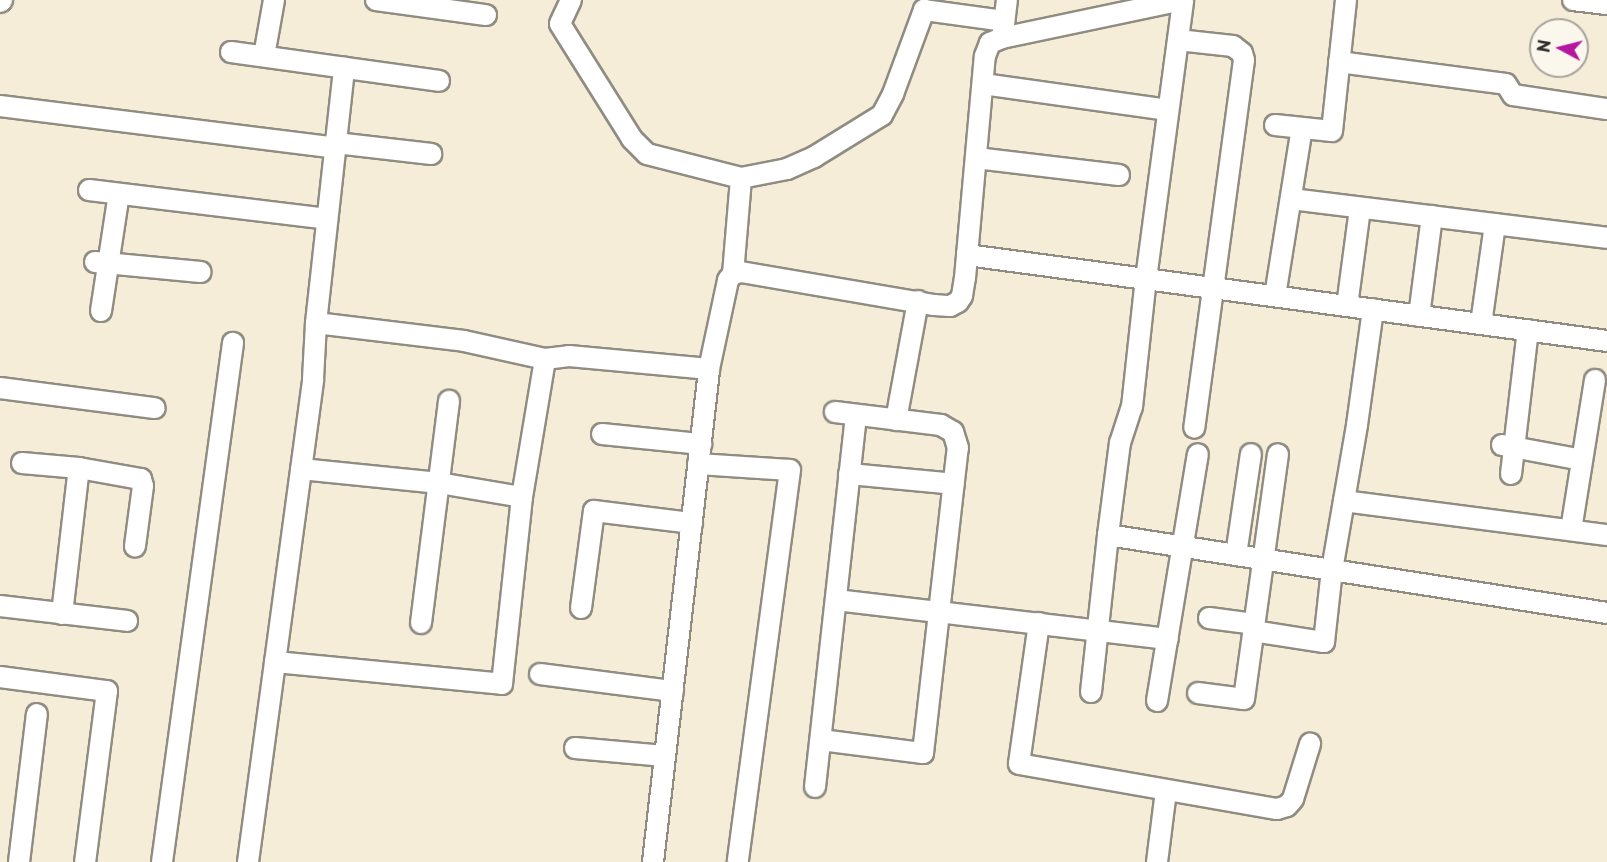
<!DOCTYPE html>
<style>
body{margin:0}
#map{position:relative;width:1607px;height:862px;overflow:hidden;background:#f5edd8;font-family:"Playpen Sans",sans-serif}
div>[style]{position:absolute}
.roads{filter:drop-shadow(2px 0 #908c82) drop-shadow(-2px 0 #908c82) drop-shadow(0 2px #908c82) drop-shadow(0 -2px #908c82)}
.minor>*{height:20px;margin:-10px;padding:0 10px;transform-origin:10px;border-radius:10px;background:#fff}
span{translate:-50% -50%;white-space:nowrap;text-align:center;line-height:1.15;-webkit-text-stroke:4.5px #fbf7ec;paint-order:stroke}
.north{position:absolute;left:1529px;top:18px;width:60px;height:60px;box-sizing:border-box;background:#fbf7ec;border:2px solid #a8a59f;border-radius:50%;rotate:277deg;font-size:16px;font-weight:700;line-height:24px;text-align:center;color:#2b2b2b}
.north::after{content:'';display:block;margin:auto;width:21px;height:27px;background:#b5179e;clip-path:polygon(50% 0,100% 100%,50% 72%,0 100%)}
</style>
<div id="map">
<div class="roads">
<div class="minor">
<i style="left:376px;top:0;width:111px;rotate:7.8deg"></i>
<i style="left:571px;top:0;width:26px;rotate:115deg"></i>
<i style="left:560px;top:24px;width:136px;rotate:57.9deg"></i>
<i style="left:632px;top:139px;width:21px;rotate:45deg"></i>
<i style="left:647px;top:154px;width:97px;rotate:14.3deg"></i>
<i style="left:1573px;top:0;width:34px;rotate:7deg"></i>
<i style="left:0;top:2px;width:3px;rotate:-45deg"></i>
<i style="left:1003px;top:32px;width:32px;rotate:-83deg"></i>
<i style="left:1178px;top:40px;width:55px;rotate:6.2deg"></i>
<i style="left:1233px;top:46px;width:11px;rotate:38deg"></i>
<i style="left:1242px;top:53px;width:7px;rotate:74deg"></i>
<i style="left:1244px;top:60px;width:371px;rotate:97.7deg"></i>
<i style="left:231px;top:52px;width:210px;rotate:7.9deg"></i>
<i style="left:264px;top:56px;width:57px;rotate:-79.9deg"></i>
<i style="left:1339px;top:62px;width:168px;rotate:7.5deg"></i>
<i style="left:1506px;top:84px;width:13px;rotate:58deg"></i>
<i style="left:1513px;top:95px;width:95px;rotate:8.5deg"></i>
<i style="left:983px;top:84px;width:187px;rotate:8deg"></i>
<i style="left:0;top:106px;width:338px;rotate:7.1deg"></i>
<i style="left:1275px;top:125px;width:57px;rotate:6deg"></i>
<i style="left:1332px;top:131px;width:132px;rotate:-83.9deg"></i>
<i style="left:336px;top:143px;width:96px;rotate:6.6deg"></i>
<i style="left:976px;top:158px;width:144px;rotate:6.8deg"></i>
<i style="left:89px;top:190px;width:240px;rotate:6.9deg"></i>
<i style="left:1291px;top:199px;width:318px;rotate:7deg"></i>
<i style="left:967px;top:255px;width:646px;rotate:7.65deg"></i>
<i style="left:95px;top:262px;width:106px;rotate:5.4deg"></i>
<i style="left:733px;top:274px;width:96px;rotate:-85.2deg"></i>
<i style="left:741px;top:178px;width:47px;rotate:-11.1deg"></i>
<i style="left:787px;top:169px;width:30px;rotate:-24deg"></i>
<i style="left:814px;top:157px;width:80px;rotate:-31.7deg"></i>
<i style="left:882px;top:115px;width:24px;rotate:-62deg"></i>
<i style="left:893px;top:94px;width:90px;rotate:-69.7deg"></i>
<i style="left:924px;top:10px;width:81px;rotate:7.8deg"></i>
<i style="left:1275px;top:296px;width:170px;rotate:-80.9deg"></i>
<i style="left:1347px;top:306px;width:99px;rotate:-82.4deg"></i>
<i style="left:101px;top:311px;width:118px;rotate:-81.3deg"></i>
<i style="left:1419px;top:316px;width:101px;rotate:-82.6deg"></i>
<i style="left:316px;top:323px;width:149px;rotate:6.9deg"></i>
<i style="left:464px;top:341px;width:83px;rotate:12.5deg"></i>
<i style="left:545px;top:359px;width:24px;rotate:-7deg"></i>
<i style="left:569px;top:356px;width:141px;rotate:5.3deg"></i>
<i style="left:1481px;top:324px;width:101px;rotate:-82deg"></i>
<i style="left:0;top:388px;width:156px;rotate:7.4deg"></i>
<i style="left:896px;top:420px;width:121px;rotate:-79.5deg"></i>
<i style="left:602px;top:434px;width:100px;rotate:5.8deg"></i>
<i style="left:1502px;top:445px;width:81px;rotate:10.6deg"></i>
<i style="left:22px;top:463px;width:57px;rotate:5deg"></i>
<i style="left:79px;top:468px;width:63px;rotate:10.1deg"></i>
<i style="left:141px;top:479px;width:7px;rotate:74deg"></i>
<i style="left:143px;top:486px;width:61px;rotate:97.6deg"></i>
<i style="left:698px;top:464px;width:92px;rotate:3.7deg"></i>
<i style="left:790px;top:470px;width:395px;rotate:97.6deg"></i>
<i style="left:301px;top:469px;width:139px;rotate:5.8deg"></i>
<i style="left:439px;top:483px;width:84px;rotate:9.6deg"></i>
<i style="left:849px;top:474px;width:105px;rotate:5.4deg"></i>
<i style="left:1511px;top:474px;width:145px;rotate:-83.3deg"></i>
<i style="left:1344px;top:501px;width:265px;rotate:7.4deg"></i>
<i style="left:1571px;top:530px;width:152px;rotate:-80.9deg"></i>
<i style="left:1108px;top:535px;width:505px;rotate:8.88deg"></i>
<i style="left:1236px;top:555px;width:102px;rotate:-81.6deg"></i>
<i style="left:836px;top:600px;width:334px;rotate:6.7deg"></i>
<i style="left:0;top:606px;width:128px;rotate:6.7deg"></i>
<i style="left:581px;top:608px;width:98px;rotate:-82.4deg"></i>
<i style="left:594px;top:511px;width:99px;rotate:7deg"></i>
<i style="left:62px;top:614px;width:147px;rotate:-83.4deg"></i>
<i style="left:1209px;top:618px;width:45px;rotate:7.6deg"></i>
<i style="left:421px;top:623px;width:224px;rotate:-82.8deg"></i>
<i style="left:1039px;top:623px;width:142px;rotate:98.1deg"></i>
<i style="left:1019px;top:764px;width:262px;rotate:9.9deg"></i>
<i style="left:1277px;top:809px;width:10px;rotate:-17deg"></i>
<i style="left:1287px;top:806px;width:9px;rotate:-49deg"></i>
<i style="left:1293px;top:799px;width:58px;rotate:-72.8deg"></i>
<i style="left:1253px;top:631px;width:72px;rotate:8.8deg"></i>
<i style="left:1324px;top:642px;width:72px;rotate:-83.7deg"></i>
<i style="left:1332px;top:570px;width:147px;rotate:-80.2deg"></i>
<i style="left:1357px;top:425px;width:117px;rotate:-82.1deg"></i>
<i style="left:275px;top:662px;width:228px;rotate:5.5deg"></i>
<i style="left:502px;top:684px;width:188px;rotate:-83.9deg"></i>
<i style="left:522px;top:497px;width:140px;rotate:-80.5deg"></i>
<i style="left:540px;top:674px;width:134px;rotate:7.3deg"></i>
<i style="left:0;top:677px;width:108px;rotate:7.5deg"></i>
<i style="left:107px;top:691px;width:172px;rotate:97.3deg"></i>
<i style="left:1091px;top:692px;width:158px;rotate:-83.8deg"></i>
<i style="left:1108px;top:535px;width:93px;rotate:-82.6deg"></i>
<i style="left:1120px;top:443px;width:38px;rotate:-72deg"></i>
<i style="left:1132px;top:407px;width:129px;rotate:-83.8deg"></i>
<i style="left:1146px;top:279px;width:281px;rotate:-82.4deg"></i>
<i style="left:1198px;top:693px;width:46px;rotate:7.4deg"></i>
<i style="left:1244px;top:699px;width:247px;rotate:-82.1deg"></i>
<i style="left:1157px;top:701px;width:250px;rotate:-80.6deg"></i>
<i style="left:821px;top:740px;width:103px;rotate:7.3deg"></i>
<i style="left:923px;top:753px;width:307px;rotate:-83.5deg"></i>
<i style="left:958px;top:448px;width:17px;rotate:-107deg"></i>
<i style="left:953px;top:432px;width:14px;rotate:-150deg"></i>
<i style="left:941px;top:425px;width:107px;rotate:-173deg"></i>
<i style="left:575px;top:748px;width:90px;rotate:5.1deg"></i>
<i style="left:815px;top:787px;width:374px;rotate:-83.7deg"></i>
<i style="left:19px;top:862px;width:149px;rotate:-83.1deg"></i>
<i style="left:162px;top:862px;width:524px;rotate:-82.21deg"></i>
<i style="left:248px;top:862px;width:487px;rotate:-82.3deg"></i>
<i style="left:313px;top:379px;width:56px;rotate:-86.9deg"></i>
<i style="left:316px;top:323px;width:257px;rotate:-83.7deg"></i>
<i style="left:653px;top:862px;width:496px;rotate:-83.5deg"></i>
<i style="left:709px;top:369px;width:91px;rotate:-77.9deg"></i>
<i style="left:728px;top:280px;width:8px;rotate:-50deg"></i>
<i style="left:733px;top:274px;width:8px;rotate:-14deg"></i>
<i style="left:741px;top:272px;width:196px;rotate:9.7deg"></i>
<i style="left:934px;top:305px;width:16px;rotate:4deg"></i>
<i style="left:950px;top:306px;width:9px;rotate:-27deg"></i>
<i style="left:958px;top:302px;width:7px;rotate:-56deg"></i>
<i style="left:962px;top:296px;width:18px;rotate:-81deg"></i>
<i style="left:965px;top:278px;width:223px;rotate:-84.9deg"></i>
<i style="left:985px;top:56px;width:14px;rotate:-69deg"></i>
<i style="left:990px;top:43px;width:13px;rotate:-23deg"></i>
<i style="left:1002px;top:38px;width:184px;rotate:-11.9deg"></i>
<i style="left:1157px;top:862px;width:72px;rotate:-82.8deg"></i>
</div>
</div>
<div class="north">N</div>
</div>
